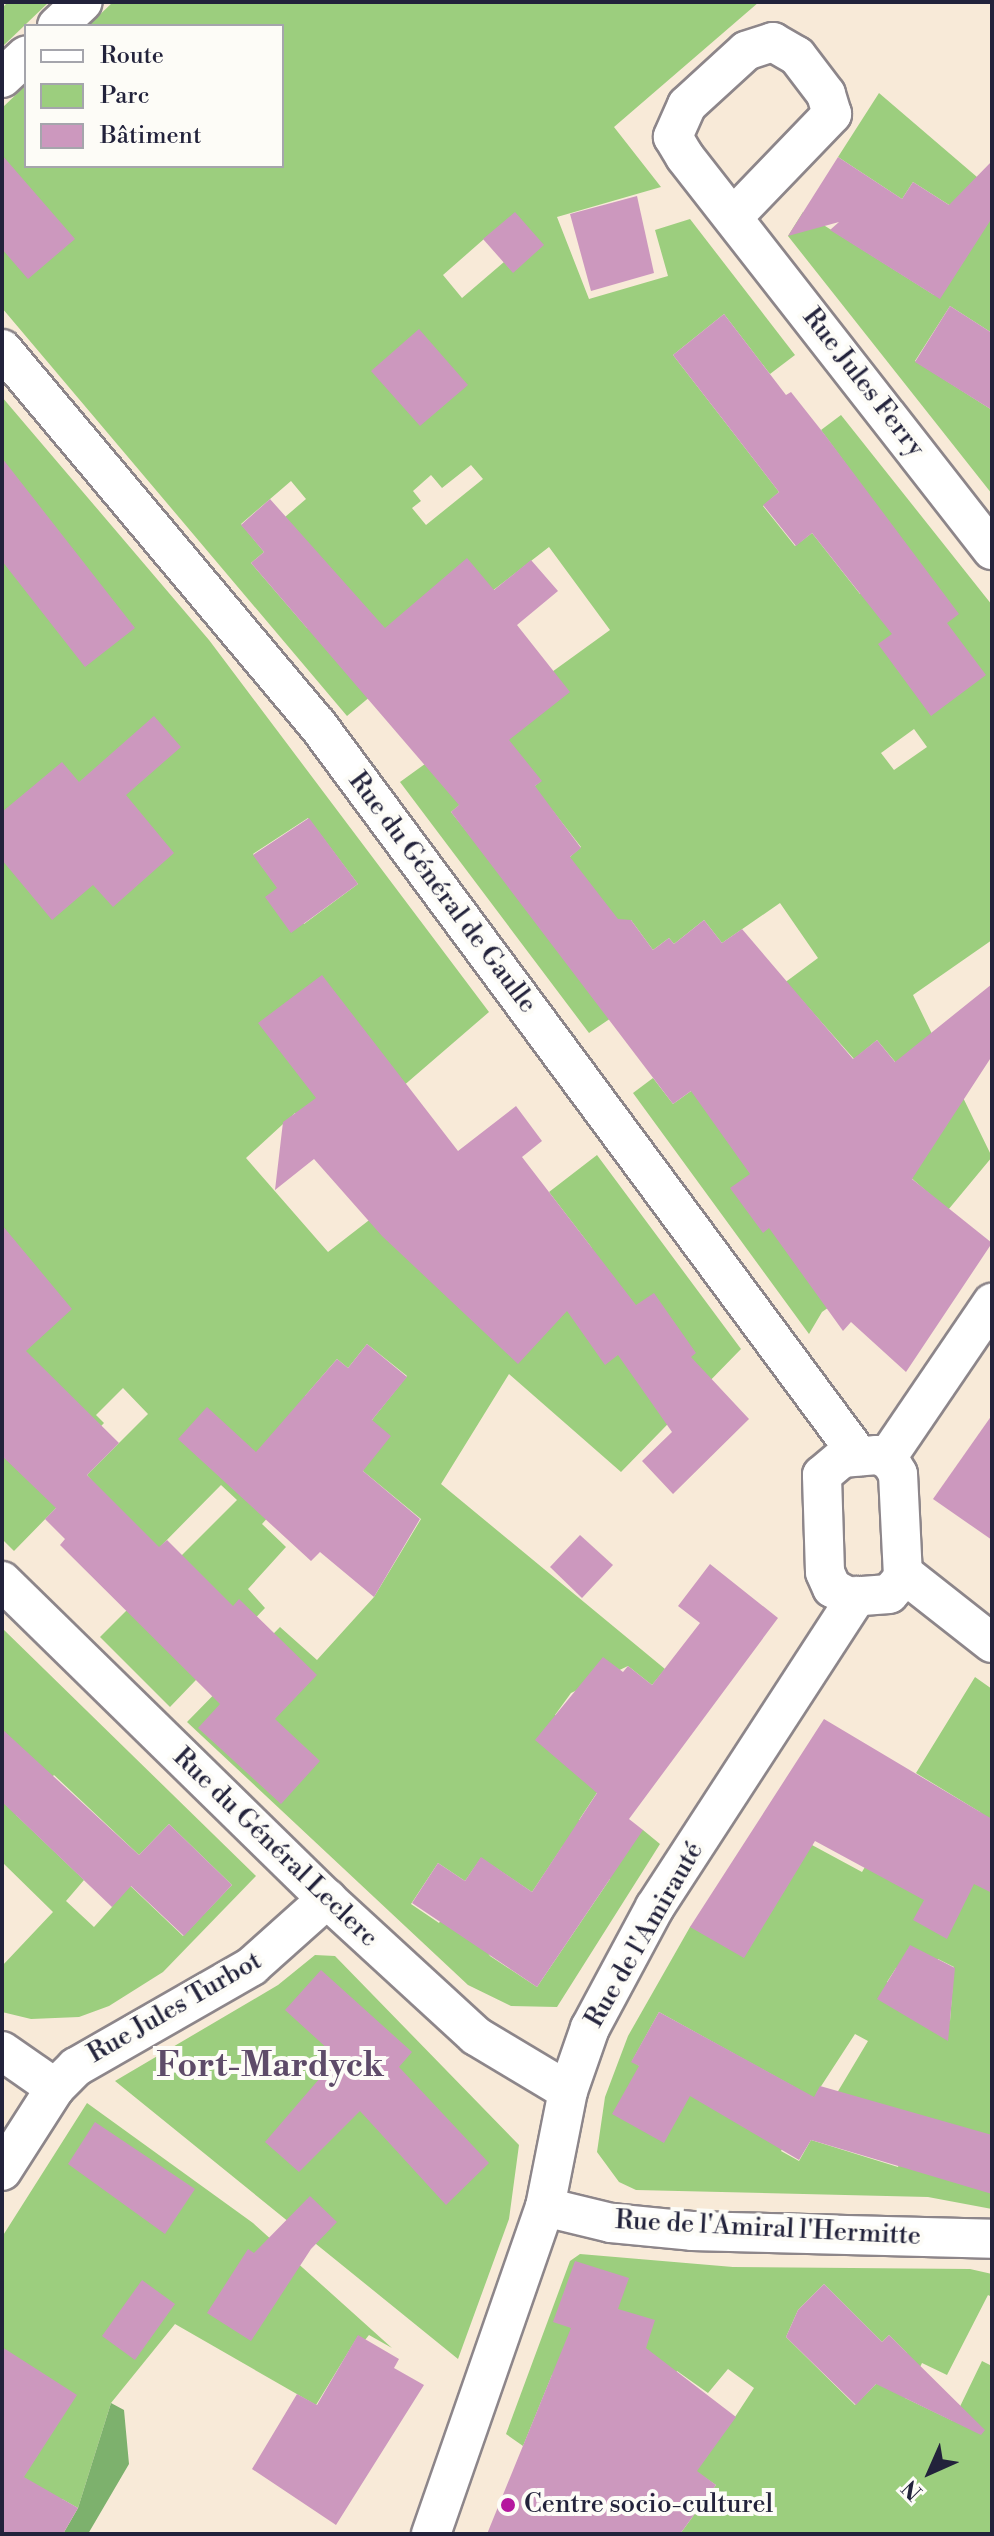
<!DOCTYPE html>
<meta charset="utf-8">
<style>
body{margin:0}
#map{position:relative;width:994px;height:2536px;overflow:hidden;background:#f8ead8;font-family:"Libre Bodoni",serif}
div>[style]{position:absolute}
.green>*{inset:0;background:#9cce7e}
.forest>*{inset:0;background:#7db16d}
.building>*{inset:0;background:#cc98be}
.roads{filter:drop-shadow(2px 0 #8d868a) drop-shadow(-2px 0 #8d868a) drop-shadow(0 2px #8d868a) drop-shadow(0 -2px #8d868a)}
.minor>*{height:38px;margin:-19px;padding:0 19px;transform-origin:19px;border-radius:19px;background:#fff}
.dots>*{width:22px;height:22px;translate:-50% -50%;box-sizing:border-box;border:4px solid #fdfcf7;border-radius:50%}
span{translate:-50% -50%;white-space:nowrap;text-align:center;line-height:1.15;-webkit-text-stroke:8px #fdfcf7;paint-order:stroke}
.street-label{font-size:26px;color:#22223b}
.poi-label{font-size:26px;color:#22223b}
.left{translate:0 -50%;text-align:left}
.district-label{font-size:34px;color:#5e4b69;font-weight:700}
.frame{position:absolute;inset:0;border:4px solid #22223b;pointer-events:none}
.legend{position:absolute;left:24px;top:24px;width:260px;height:144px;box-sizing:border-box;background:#fdfcf7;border:2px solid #a5a5ac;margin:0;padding:10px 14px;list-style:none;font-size:24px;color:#22223b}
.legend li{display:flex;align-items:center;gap:16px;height:40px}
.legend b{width:40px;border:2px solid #a5a5ac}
.north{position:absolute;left:890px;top:2432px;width:80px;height:80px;-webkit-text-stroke:6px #fdfcf7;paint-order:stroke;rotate:225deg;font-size:22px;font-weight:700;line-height:32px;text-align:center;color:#22223b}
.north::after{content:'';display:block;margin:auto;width:28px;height:36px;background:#22223b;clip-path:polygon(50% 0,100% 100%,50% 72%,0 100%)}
</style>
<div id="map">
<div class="green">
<i style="clip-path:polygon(8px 2px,49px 2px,2px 47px,2px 8px)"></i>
<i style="clip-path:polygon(evenodd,113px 2px,759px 2px,614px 127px,661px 187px,557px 217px,589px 299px,668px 276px,655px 230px,690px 219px,795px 355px,770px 374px,724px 314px,673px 355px,779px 492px,763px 506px,795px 546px,812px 533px,860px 594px,911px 553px,821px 430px,841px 415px,992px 605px,992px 940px,913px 995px,992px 1157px,948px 1210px,862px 1135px,917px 1088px,877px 1040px,854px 1059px,801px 999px,849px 1293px,822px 1312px,809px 1334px,633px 1093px,653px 1078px,673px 1104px,737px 1058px,764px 998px,818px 958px,780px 903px,722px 943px,704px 920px,674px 944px,669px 938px,653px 950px,631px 920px,547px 935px,689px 965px,589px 1033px,400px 782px,610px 630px,549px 547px,461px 615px,463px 619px,347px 716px,2px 308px,2px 108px,26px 85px,26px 166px,282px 166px,282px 26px,88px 26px,113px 2px,484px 239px,513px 272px,504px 262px,462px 298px,443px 275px,484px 239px,113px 2px,471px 465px,483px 479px,426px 525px,412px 508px,421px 501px,413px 491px,431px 475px,442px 488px,471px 465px,113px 2px,291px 481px,306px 499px,285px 517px,349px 592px,307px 628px,251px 563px,264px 552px,241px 524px,291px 481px,113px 2px,914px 729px,927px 747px,894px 770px,881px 753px,914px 729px,113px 2px,541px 781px,471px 837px,451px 812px,462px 803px,541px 781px,113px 2px,553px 811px,581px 847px,570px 857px,489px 862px,553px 811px)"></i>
<i style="clip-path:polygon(879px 93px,977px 177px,992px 183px,992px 333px,950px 306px,915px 361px,992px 410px,992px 494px,788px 236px,803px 212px,934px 295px,953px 266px,957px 210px,913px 182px,902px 199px,838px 157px)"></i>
<i style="clip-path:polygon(evenodd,2px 397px,209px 640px,489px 1012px,358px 1125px,295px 1113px,246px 1158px,328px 1252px,435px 1169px,592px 1248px,549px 1192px,597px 1155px,741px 1349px,621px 1472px,509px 1374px,441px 1484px,665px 1669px,652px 1685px,628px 1666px,571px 1693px,555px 1715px,570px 1727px,602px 1785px,579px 1820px,643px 1830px,660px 1844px,557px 2007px,511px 2006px,468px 1985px,187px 1722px,280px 1627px,317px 1660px,374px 1597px,421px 1519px,363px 1471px,372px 1420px,407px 1376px,367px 1344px,348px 1368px,337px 1359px,305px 1396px,304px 1477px,262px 1524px,286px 1547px,248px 1589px,265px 1608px,170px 1707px,100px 1637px,237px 1500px,221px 1485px,154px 1553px,87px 1475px,148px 1414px,123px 1388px,96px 1415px,104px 1423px,80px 1448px,57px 1507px,14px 1551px,2px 1539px,2px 397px,308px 818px,358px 884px,304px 924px,253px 854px,308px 818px,2px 397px,562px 1847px,610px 1879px,537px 1987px,490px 1956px,452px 1903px,439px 1923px,411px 1904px,438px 1863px,465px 1881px,481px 1858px,532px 1892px,562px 1847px)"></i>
<i style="clip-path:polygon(evenodd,2px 1628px,256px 1876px,163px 1972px,109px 2006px,79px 2017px,31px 2019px,2px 2012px,2px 1966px,53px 1912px,2px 1862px,2px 1628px,54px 1775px,139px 1855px,169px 1824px,232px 1885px,183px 1936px,120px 1876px,112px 1907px,94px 1927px,66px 1901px,84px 1880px,16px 1815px,54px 1775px)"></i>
<i style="clip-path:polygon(evenodd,975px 1677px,992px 1689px,992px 2209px,928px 2197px,636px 2190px,619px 2182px,597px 2152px,605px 2097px,628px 2036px,690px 1927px,812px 1845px,862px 1872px,869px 1860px,946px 1866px,980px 1812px,916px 1773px,975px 1677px,938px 1959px,954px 1967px,950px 2021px,887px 1982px,896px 1968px,928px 1975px,938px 1959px,975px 1677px,659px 2012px,798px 2089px,650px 2098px,641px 2067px,632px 2061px,659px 2012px,975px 1677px,855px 2034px,868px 2041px,831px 2103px,816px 2094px,855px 2034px,975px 1677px,811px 2098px,907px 2140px,898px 2167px,811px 2140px,799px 2161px,781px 2151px,811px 2098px)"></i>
<i style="clip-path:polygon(315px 1955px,335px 1956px,519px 2145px,509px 2219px,458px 2359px,115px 2081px,278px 1985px)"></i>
<i style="clip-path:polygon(87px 2103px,253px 2223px,392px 2348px,369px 2335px,365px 2340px,358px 2336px,316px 2405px,175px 2324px,111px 2403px,78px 2508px,62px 2499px,2px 2534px,2px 2237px)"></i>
<i style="clip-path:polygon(evenodd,580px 2254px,733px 2267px,970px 2269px,992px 2274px,992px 2297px,988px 2295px,947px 2375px,922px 2363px,905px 2398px,953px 2421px,982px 2361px,992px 2366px,992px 2534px,680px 2534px,716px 2485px,552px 2375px,523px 2446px,506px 2434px,570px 2261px,580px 2254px,824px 2284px,882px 2342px,889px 2335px,907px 2353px,855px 2405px,786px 2337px,798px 2310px,824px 2284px,580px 2254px,728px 2369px,754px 2388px,735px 2417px,640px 2419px,677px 2371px,708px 2393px,728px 2369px)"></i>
</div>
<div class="forest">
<i style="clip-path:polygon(111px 2403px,124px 2410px,129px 2464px,88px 2534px,63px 2534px,78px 2508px)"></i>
</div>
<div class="building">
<i style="clip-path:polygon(2px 155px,75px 239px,28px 279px,2px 249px)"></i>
<i style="clip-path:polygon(838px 157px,902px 199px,913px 182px,949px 205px,992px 161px,992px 218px,940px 299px,830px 230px,839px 222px,788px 236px)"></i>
<i style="clip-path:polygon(637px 196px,654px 273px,591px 291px,570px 214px)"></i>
<i style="clip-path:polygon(515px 212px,544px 245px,513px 273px,483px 239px)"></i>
<i style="clip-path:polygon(950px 306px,992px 333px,992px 410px,915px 362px)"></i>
<i style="clip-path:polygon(724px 314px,786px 395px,791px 392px,825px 435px,959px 614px,947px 623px,986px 675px,931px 716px,878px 644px,892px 634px,812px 533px,796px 546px,763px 505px,779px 492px,673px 355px)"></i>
<i style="clip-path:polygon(419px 329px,468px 385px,420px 426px,371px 371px)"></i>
<i style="clip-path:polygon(2px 458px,135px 628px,85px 667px,2px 561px)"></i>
<i style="clip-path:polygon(270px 499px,385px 628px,467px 558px,494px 590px,531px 560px,558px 591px,517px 625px,570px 692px,509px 740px,542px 781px,535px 786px,581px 848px,570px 857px,618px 919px,631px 920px,653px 950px,669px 938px,674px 944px,704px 920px,722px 943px,742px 929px,853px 1059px,877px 1040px,895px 1062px,992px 984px,992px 1056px,912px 1179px,992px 1243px,906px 1372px,851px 1322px,843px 1331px,769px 1228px,763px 1233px,730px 1188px,750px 1174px,691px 1091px,673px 1104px,451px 812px,459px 805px,251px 563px,264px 552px,241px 525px)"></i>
<i style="clip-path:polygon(154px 716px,181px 747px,126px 795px,174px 853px,113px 907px,93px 885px,52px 920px,2px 860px,2px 812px,62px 762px,79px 782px)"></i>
<i style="clip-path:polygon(309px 818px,358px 884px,291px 933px,265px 897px,277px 888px,253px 855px)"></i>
<i style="clip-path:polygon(322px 975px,458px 1151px,516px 1106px,542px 1141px,522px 1157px,636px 1305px,654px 1293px,696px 1353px,691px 1357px,749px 1419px,673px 1494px,642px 1461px,672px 1432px,618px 1355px,605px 1365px,567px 1311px,518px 1364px,382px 1236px,314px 1159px,275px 1190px,283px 1122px,316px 1098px,258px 1023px)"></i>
<i style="clip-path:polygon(2px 1225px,72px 1309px,26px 1351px,119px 1443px,87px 1475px,159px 1547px,167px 1540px,233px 1606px,239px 1599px,317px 1675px,275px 1719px,320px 1761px,281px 1804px,198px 1728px,220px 1704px,60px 1545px,65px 1539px,45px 1519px,56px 1508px,2px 1456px)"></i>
<i style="clip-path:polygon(367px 1344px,407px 1377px,372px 1420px,391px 1436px,363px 1471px,420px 1519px,374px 1597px,320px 1552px,311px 1561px,178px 1439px,207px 1407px,256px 1452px,337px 1359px,348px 1368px)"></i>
<i style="clip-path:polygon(992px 1415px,992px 1540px,933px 1499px)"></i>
<i style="clip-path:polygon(580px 1535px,613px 1565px,582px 1598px,550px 1567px)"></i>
<i style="clip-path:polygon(710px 1564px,778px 1618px,629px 1819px,643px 1830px,537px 1987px,412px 1903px,438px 1863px,465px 1881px,481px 1857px,532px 1892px,597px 1793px,535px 1740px,603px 1657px,623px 1672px,628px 1666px,652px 1685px,700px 1623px,678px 1606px)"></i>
<i style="clip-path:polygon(824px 1719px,992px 1819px,992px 1893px,974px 1884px,947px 1939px,913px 1920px,924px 1900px,815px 1841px,744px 1958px,690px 1927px)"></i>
<i style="clip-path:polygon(2px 1729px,139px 1855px,169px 1824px,232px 1885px,184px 1936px,131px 1886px,112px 1907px,2px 1802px)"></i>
<i style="clip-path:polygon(910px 1945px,955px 1968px,948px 2041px,877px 1999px)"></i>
<i style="clip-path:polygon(321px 1970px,412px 2052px,399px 2067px,489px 2163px,446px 2205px,360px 2111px,299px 2172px,265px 2142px,320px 2078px,311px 2070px,329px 2050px,285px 2010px)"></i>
<i style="clip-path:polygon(659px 2012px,814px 2097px,820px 2086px,992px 2135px,992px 2194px,811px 2140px,799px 2160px,690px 2096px,664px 2143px,612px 2114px,639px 2066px,631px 2062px)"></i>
<i style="clip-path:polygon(95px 2122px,195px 2189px,165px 2234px,68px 2164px)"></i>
<i style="clip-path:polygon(310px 2196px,337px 2222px,311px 2249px,251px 2341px,207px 2313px,248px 2249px,254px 2253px)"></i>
<i style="clip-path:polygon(575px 2261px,629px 2278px,618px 2309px,655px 2320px,646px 2348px,736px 2417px,697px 2471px,716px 2485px,680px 2534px,487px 2534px,571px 2328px,553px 2322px)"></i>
<i style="clip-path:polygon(142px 2280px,175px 2304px,135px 2360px,102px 2336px)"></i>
<i style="clip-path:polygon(824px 2284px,882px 2342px,889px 2335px,985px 2430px,981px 2435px,876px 2384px,856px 2405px,786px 2337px,798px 2310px)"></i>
<i style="clip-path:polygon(358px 2335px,399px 2359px,394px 2368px,424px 2385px,336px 2525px,252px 2469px,297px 2394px,317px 2405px)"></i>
<i style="clip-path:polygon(2px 2347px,77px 2395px,24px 2477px,78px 2508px,63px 2534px,2px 2534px)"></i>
</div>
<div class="roads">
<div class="minor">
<i style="left:57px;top:26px;width:35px;rotate:-43deg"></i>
<i style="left:2px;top:78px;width:33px;rotate:-43deg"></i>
<i style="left:733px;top:217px;width:143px;rotate:-46.1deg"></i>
<i style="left:832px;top:114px;width:21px;rotate:-107deg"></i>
<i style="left:826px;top:94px;width:48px;rotate:-127.3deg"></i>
<i style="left:797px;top:56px;width:28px;rotate:-150deg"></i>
<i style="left:773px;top:42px;width:28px;rotate:162deg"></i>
<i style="left:746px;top:51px;width:80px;rotate:137.5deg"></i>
<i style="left:687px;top:105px;width:35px;rotate:114deg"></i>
<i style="left:673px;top:137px;width:23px;rotate:59deg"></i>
<i style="left:685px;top:157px;width:499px;rotate:52deg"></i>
<i style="left:2px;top:349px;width:490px;rotate:50deg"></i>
<i style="left:317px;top:724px;width:911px;rotate:53.48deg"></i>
<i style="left:877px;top:1455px;width:13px;rotate:18deg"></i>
<i style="left:889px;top:1459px;width:17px;rotate:59deg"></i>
<i style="left:898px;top:1474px;width:104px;rotate:87.2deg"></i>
<i style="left:903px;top:1578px;width:21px;rotate:131deg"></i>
<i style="left:889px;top:1594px;width:40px;rotate:175.7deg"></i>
<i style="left:849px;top:1597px;width:19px;rotate:-152deg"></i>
<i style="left:832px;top:1588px;width:17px;rotate:-114deg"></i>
<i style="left:825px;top:1572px;width:97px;rotate:-91.8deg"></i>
<i style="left:822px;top:1475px;width:26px;rotate:-40deg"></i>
<i style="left:842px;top:1458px;width:35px;rotate:-5deg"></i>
<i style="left:886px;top:1459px;width:189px;rotate:-55.8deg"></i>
<i style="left:903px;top:1573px;width:113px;rotate:38.2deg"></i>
<i style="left:2px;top:1581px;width:455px;rotate:44.4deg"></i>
<i style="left:327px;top:1899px;width:202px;rotate:42.6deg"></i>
<i style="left:476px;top:2036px;width:107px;rotate:30.9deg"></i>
<i style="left:2px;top:2051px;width:65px;rotate:34.9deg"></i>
<i style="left:2px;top:2171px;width:98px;rotate:-57.4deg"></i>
<i style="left:55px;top:2088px;width:30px;rotate:-45deg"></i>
<i style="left:76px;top:2067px;width:203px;rotate:-29.8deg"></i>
<i style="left:252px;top:1966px;width:101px;rotate:-41.8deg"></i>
<i style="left:545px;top:2207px;width:68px;rotate:13.6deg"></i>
<i style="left:611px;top:2223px;width:81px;rotate:5.6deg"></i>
<i style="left:692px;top:2231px;width:300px;rotate:1.5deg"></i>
<i style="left:431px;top:2534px;width:346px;rotate:-70.8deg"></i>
<i style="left:545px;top:2207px;width:118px;rotate:-78.8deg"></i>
<i style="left:568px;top:2091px;width:67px;rotate:-70.8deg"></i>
<i style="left:590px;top:2028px;width:137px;rotate:-61.8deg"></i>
<i style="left:655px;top:1907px;width:371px;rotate:-57deg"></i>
</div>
</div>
<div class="dots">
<i style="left:508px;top:2505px;background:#b5179e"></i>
</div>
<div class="street-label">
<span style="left:863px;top:383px;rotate:52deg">Rue Jules Ferry</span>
<span style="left:442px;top:893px;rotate:53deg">Rue du Général de Gaulle</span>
<span style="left:275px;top:1848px;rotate:44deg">Rue du Général Leclerc</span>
<span style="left:645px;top:1935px;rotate:-60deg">Rue de l'Amirauté</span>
<span style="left:175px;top:2008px;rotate:-30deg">Rue Jules Turbot</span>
<span style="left:768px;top:2229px;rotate:3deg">Rue de l'Amiral l'Hermitte</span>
</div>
<div class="poi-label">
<span class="left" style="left:524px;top:2505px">Centre socio-culturel</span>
</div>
<div class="district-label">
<span style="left:270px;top:2067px">Fort-Mardyck</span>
</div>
<div class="frame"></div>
<ul class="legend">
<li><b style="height:10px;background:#fff"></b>Route</li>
<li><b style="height:22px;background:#9cce7e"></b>Parc</li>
<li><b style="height:22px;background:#cc98be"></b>Bâtiment</li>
</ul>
<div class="north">N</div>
</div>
